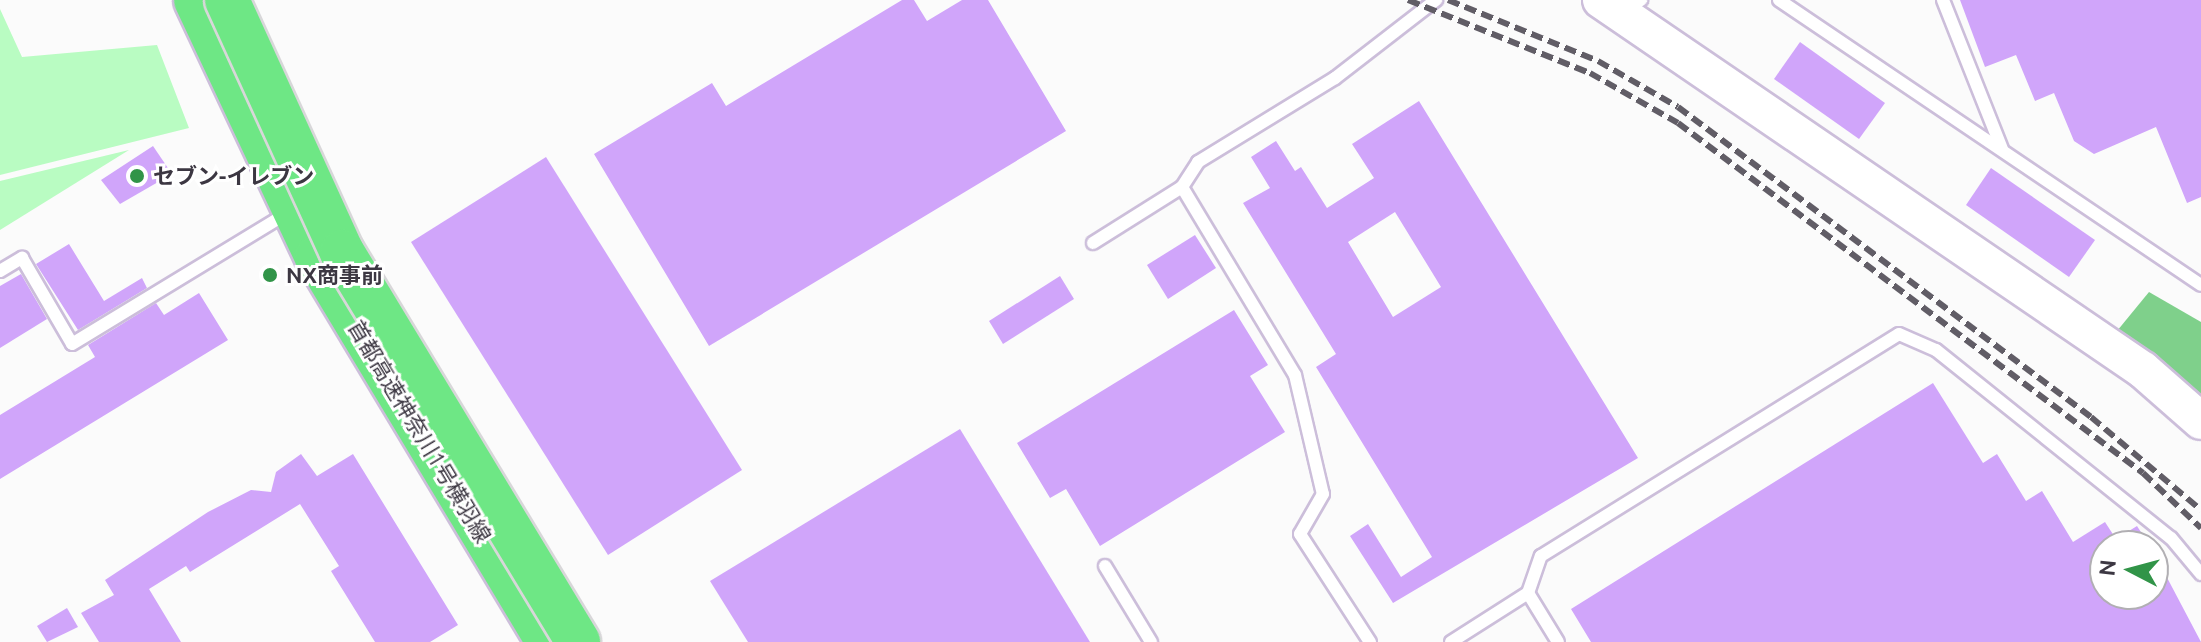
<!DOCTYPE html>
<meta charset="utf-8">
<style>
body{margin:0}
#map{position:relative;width:2201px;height:642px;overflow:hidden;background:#fbfbfb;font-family:Ubuntu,"Noto Sans JP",sans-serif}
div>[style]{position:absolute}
.green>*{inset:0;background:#b9fcc2}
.forest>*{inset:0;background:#7fd08b}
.building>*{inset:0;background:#d0a5fa}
.roads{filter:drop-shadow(2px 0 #ccbeda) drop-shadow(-2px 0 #ccbeda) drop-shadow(0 2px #ccbeda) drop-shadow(0 -2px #ccbeda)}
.lane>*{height:12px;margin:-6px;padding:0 6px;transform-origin:6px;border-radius:6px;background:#fff}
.secondary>*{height:36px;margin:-18px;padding:0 18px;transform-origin:18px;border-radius:18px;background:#fff}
.highway>*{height:44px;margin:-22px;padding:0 22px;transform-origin:22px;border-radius:22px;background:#6ee785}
.rail>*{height:6px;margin-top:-3px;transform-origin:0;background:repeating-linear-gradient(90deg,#615d66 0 12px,transparent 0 18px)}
.bridges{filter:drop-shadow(2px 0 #d8d7d9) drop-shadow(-2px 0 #d8d7d9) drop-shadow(0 2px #d8d7d9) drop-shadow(0 -2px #d8d7d9)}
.highway-bridge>*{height:44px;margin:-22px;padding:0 22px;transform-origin:22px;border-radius:22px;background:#6ee785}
.dots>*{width:22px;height:22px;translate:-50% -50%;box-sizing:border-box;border:4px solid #fff;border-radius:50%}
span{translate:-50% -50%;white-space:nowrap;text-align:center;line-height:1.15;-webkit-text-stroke:6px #fff;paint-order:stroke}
.poi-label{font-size:22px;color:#3c3742;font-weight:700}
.left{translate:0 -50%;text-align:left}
.street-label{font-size:22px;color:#3c3742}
.north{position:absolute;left:2089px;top:530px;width:80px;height:80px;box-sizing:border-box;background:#fff;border:2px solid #b1afb3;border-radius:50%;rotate:276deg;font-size:22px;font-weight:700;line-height:32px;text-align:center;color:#3c3742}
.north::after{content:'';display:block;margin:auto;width:28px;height:36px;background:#319448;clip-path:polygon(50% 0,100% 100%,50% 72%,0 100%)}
</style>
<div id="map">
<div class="green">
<i style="clip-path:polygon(0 9px,22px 57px,157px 45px,189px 128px,0 175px)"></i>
<i style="clip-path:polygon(129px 150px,0 230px,0 181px)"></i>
</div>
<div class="forest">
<i style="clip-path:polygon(2149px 292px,2201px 322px,2201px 400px,2117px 331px)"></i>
</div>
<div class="building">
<i style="clip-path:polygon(902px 0,914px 0,927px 21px,962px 0,988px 0,1066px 131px,709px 346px,594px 154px,712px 83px,726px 106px)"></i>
<i style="clip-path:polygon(1960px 0,2201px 0,2201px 197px,2187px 203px,2156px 127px,2094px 154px,2074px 141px,2054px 93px,2035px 101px,2016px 55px,1985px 67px)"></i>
<i style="clip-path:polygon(1800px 42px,1885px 103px,1859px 139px,1774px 79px)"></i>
<i style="clip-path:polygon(evenodd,1419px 101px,1638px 458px,1393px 603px,1350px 536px,1368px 524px,1401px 577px,1432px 557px,1316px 367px,1336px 354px,1243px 203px,1270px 188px,1251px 157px,1276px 141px,1295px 171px,1301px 167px,1327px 208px,1374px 178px,1352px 144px,1419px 101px,1395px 212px,1441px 287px,1393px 317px,1348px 242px,1395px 212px)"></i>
<i style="clip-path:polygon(153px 146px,172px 174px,120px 204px,101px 180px)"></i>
<i style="clip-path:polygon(546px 157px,742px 470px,608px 555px,411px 242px)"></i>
<i style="clip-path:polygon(1991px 168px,2095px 240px,2069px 277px,1966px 205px)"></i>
<i style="clip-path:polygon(1195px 235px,1216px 268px,1168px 299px,1147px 265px)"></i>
<i style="clip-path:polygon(69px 244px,104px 301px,142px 278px,147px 288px,78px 330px,36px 264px)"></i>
<i style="clip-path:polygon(21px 274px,47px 319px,0 348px,0 286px)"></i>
<i style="clip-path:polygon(1060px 276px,1074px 299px,1003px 344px,989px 321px)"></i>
<i style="clip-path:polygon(199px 293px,228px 340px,0 479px,0 415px,95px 357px,88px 345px,156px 303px,164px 315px)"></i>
<i style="clip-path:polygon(1234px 310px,1268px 365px,1250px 376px,1285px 432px,1100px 546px,1066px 489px,1050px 498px,1017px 443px)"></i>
<i style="clip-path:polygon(1933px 383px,1983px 463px,1997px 454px,2026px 501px,2042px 491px,2073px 542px,2105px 522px,2116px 539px,2137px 526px,2150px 546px,2105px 546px,2105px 594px,2153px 594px,2153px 551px,2201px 642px,1591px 642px,1571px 609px)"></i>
<i style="clip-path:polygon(960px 429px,1090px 642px,748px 642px,710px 581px)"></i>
<i style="clip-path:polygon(301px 454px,317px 476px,353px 454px,458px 625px,430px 642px,375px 642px,331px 571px,339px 566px,300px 504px,190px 572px,186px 566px,149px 589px,181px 642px,99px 642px,81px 613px,114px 595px,105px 580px,208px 512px,251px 490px,271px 492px,276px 472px)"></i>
<i style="clip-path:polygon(67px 608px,78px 627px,47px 642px,37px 626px)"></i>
</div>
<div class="roads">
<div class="lane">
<i style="left:1779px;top:0;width:509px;rotate:34.03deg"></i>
<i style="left:1943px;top:0;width:160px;rotate:68.4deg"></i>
<i style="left:1623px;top:12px;width:22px;rotate:-34deg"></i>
<i style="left:1182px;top:187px;width:30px;rotate:-57deg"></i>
<i style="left:1198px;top:162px;width:161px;rotate:-31.5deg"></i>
<i style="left:1335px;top:78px;width:128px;rotate:-37.7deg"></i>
<i style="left:1093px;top:243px;width:105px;rotate:-32.2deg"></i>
<i style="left:1182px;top:187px;width:219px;rotate:59deg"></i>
<i style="left:1295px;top:375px;width:122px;rotate:76.8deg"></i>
<i style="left:1323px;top:494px;width:46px;rotate:119.9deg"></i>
<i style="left:1300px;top:534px;width:129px;rotate:57.1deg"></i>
<i style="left:0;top:271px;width:26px;rotate:-31deg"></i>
<i style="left:22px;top:258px;width:99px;rotate:59.8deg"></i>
<i style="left:72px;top:344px;width:250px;rotate:-31.3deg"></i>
<i style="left:1105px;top:566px;width:89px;rotate:58.8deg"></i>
<i style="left:1528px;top:593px;width:57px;rotate:58.5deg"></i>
<i style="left:1451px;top:642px;width:91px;rotate:-32.5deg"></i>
<i style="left:1528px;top:593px;width:39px;rotate:-71deg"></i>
<i style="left:1541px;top:556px;width:421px;rotate:-31.8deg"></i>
<i style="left:1899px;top:334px;width:40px;rotate:23.4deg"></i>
<i style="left:1936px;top:350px;width:301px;rotate:38.7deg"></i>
<i style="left:2171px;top:538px;width:47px;rotate:50.2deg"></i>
</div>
<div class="secondary">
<i style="left:1601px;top:0;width:656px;rotate:34.32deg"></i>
<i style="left:2143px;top:370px;width:77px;rotate:41.3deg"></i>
</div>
<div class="highway">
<i style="left:196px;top:0;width:284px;rotate:64.8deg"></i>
<i style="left:317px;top:257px;width:449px;rotate:59deg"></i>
</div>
</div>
<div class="rail">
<i style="left:1408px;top:0;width:196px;rotate:21.9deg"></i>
<i style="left:1590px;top:73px;width:101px;rotate:29.6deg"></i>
<i style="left:1678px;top:123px;width:582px;rotate:36.97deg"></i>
<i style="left:2143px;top:473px;width:80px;rotate:43.5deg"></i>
<i style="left:1448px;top:0;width:162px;rotate:22.1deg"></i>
<i style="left:1598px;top:61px;width:92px;rotate:29.9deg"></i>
<i style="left:1678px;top:107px;width:516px;rotate:36.89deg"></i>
<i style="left:2091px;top:417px;width:144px;rotate:40.2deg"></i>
</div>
<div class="bridges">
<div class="highway-bridge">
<i style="left:227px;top:0;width:277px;rotate:65.5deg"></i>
<i style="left:342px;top:252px;width:456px;rotate:58.8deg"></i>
</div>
</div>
<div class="dots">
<i style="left:137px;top:176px;background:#319448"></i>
<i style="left:270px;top:275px;background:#319448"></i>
</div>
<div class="poi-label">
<span class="left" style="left:153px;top:176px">セブン-イレブン</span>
<span class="left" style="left:286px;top:275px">NX商事前</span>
</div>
<div class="street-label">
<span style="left:420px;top:431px;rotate:59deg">首都高速神奈川1号横羽線</span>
</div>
<div class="north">N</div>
</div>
